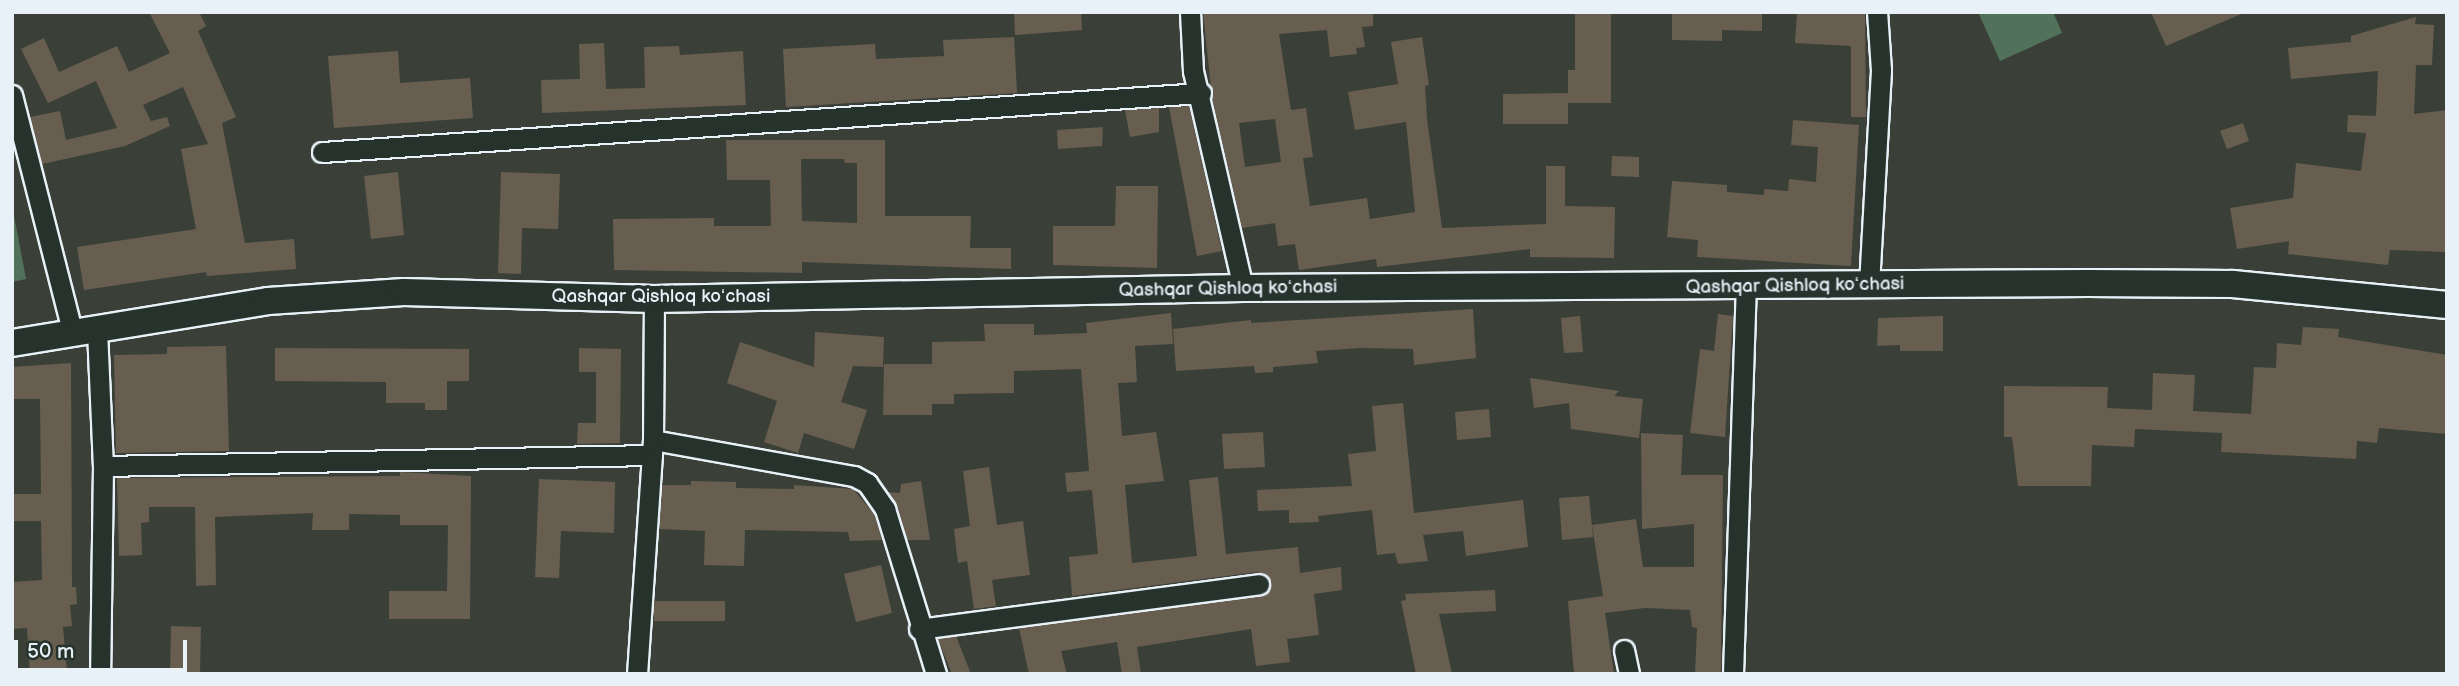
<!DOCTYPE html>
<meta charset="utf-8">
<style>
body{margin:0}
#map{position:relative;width:2459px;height:686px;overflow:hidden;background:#3a4038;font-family:"Balsamiq Sans",sans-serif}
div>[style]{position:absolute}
.green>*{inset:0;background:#52715a}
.building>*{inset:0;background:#675e50}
.roads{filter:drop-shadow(2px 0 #e8f1f8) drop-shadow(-2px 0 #e8f1f8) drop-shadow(0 2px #e8f1f8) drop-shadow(0 -2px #e8f1f8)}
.minor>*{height:19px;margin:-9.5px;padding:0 9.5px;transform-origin:9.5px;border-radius:9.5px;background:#26332d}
.secondary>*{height:26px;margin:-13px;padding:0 13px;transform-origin:13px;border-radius:13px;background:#26332d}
span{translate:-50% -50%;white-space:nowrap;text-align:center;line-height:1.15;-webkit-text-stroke:7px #26332d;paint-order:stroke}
.street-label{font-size:19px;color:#e8f1f8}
.frame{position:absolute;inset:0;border:14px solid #e8f1f8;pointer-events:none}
.scale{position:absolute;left:14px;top:640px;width:173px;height:32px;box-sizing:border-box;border:4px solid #e8f1f8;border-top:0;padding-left:9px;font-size:21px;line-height:24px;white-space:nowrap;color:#e8f1f8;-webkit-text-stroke:5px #26332d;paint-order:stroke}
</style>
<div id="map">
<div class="green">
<i style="clip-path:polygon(1978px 12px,2053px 12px,2062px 33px,2000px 61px)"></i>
<i style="clip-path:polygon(12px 205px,26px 279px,12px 282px)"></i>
</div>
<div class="building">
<i style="clip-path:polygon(149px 12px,199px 12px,206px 26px,198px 31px,236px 117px,222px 123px,245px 243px,294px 239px,296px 269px,207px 276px,206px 272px,84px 290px,77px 247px,196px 229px,181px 149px,208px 144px,183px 87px,143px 105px,151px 121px,167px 117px,170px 126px,125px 146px,42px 164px,30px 117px,60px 111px,66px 140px,117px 128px,96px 81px,48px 103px,21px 49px,44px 38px,59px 72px,117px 46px,129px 72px,170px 53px)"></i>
<i style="clip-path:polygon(1014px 12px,1081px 12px,1082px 30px,1015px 35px)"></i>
<i style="clip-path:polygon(evenodd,1203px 12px,1373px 12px,1373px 26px,1362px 27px,1365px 47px,1356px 48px,1357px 54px,1330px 57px,1327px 30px,1279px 34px,1291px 110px,1306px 108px,1313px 157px,1303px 158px,1310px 206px,1367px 198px,1370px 219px,1415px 212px,1406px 122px,1355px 130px,1348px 92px,1398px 84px,1391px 42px,1422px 37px,1429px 85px,1425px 86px,1427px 119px,1442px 228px,1546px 224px,1546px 166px,1565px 166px,1565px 206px,1615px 207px,1614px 258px,1530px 257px,1530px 249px,1377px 267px,1376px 259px,1299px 270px,1295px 244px,1278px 246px,1275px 223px,1242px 228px,1212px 98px,1203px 12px,1275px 119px,1281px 162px,1245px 167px,1239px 123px,1275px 119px)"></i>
<i style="clip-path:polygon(1672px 12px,1762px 12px,1762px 31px,1722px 30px,1722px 41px,1672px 40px)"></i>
<i style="clip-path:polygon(1797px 12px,1865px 12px,1866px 117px,1851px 117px,1851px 46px,1795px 43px)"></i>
<i style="clip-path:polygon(2151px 12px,2246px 12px,2166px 46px)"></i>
<i style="clip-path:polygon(1575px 14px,1611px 14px,1611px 103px,1568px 103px,1568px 70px,1575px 70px)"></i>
<i style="clip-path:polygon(2416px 17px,2415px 24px,2434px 25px,2432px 65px,2416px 65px,2414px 114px,2447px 110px,2447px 252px,2390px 250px,2388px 265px,2288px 254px,2289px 241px,2237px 249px,2230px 208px,2293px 198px,2296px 163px,2361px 171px,2366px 133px,2347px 132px,2348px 115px,2376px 116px,2378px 71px,2291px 79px,2288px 48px,2351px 42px,2351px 36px)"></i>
<i style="clip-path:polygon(1014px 37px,1017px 93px,786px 107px,783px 49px,875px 44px,876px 59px,944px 56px,943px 40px)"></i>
<i style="clip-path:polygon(604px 43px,606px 89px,645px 88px,644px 47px,679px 46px,680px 55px,743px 51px,746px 105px,542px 113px,541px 80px,580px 79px,579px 44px)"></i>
<i style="clip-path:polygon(398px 51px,400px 83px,470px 78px,473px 118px,334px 128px,328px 56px)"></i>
<i style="clip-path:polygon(1568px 93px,1568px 124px,1503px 124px,1503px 94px)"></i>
<i style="clip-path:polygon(1189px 106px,1222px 251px,1197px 256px,1169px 107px)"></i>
<i style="clip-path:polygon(1159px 108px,1159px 132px,1130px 137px,1125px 110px)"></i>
<i style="clip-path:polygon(1793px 120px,1859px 125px,1851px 266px,1697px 257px,1698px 240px,1667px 237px,1672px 181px,1727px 185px,1727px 192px,1764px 195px,1764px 189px,1788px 191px,1789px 179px,1816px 182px,1818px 147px,1791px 145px)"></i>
<i style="clip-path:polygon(2243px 123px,2249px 141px,2227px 149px,2220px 131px)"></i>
<i style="clip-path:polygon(1103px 127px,1102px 146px,1058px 149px,1057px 130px)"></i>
<i style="clip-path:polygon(evenodd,726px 140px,885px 140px,885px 216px,971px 216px,970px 248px,1011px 248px,1011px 269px,802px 262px,802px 273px,614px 270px,613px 219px,714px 218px,714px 226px,771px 226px,770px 180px,727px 180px,726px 140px,801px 159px,844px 159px,845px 163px,857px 163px,857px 223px,802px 221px,801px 159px)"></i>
<i style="clip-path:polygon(1612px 156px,1639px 157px,1639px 177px,1611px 176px)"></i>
<i style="clip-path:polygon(398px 172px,404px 235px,371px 239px,364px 176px)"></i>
<i style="clip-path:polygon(501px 172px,560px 174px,558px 229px,522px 228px,521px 274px,498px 273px)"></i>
<i style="clip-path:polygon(1116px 186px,1158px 186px,1157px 268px,1053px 265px,1053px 226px,1115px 226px)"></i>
<i style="clip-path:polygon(1473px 309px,1476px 358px,1414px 365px,1413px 349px,1361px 348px,1316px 351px,1318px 363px,1273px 367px,1273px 372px,1255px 373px,1254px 366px,1176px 371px,1173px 329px,1251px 320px,1251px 323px)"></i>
<i style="clip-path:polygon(1171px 313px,1173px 344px,1135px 346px,1137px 382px,1118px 383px,1122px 436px,1156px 432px,1164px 481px,1125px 485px,1132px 563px,1197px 556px,1189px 480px,1218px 477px,1226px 554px,1298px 547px,1300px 573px,1341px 567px,1342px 590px,1314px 594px,1319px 635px,1287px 639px,1290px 662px,1256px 666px,1251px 629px,1137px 647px,1141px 674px,1122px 674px,1117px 642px,1061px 651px,1067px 674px,1029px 674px,1019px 628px,1261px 596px,1270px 589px,1271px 582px,1257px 572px,1072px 596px,1069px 557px,1098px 554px,1092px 490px,1067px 492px,1065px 473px,1089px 471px,1081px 369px,1014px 371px,1014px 393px,954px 394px,954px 404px,932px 404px,932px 415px,883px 415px,884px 364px,932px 364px,932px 342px,985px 341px,984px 324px,1034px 324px,1034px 335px,1087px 333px,1086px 323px)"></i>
<i style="clip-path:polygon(1718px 314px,1733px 316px,1725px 437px,1690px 433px,1700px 349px,1714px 351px)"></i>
<i style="clip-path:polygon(1580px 316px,1583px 352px,1564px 353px,1561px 318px)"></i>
<i style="clip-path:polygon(1943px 316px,1943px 351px,1900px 351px,1900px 345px,1877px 346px,1878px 318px)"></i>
<i style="clip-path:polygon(2303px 327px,2339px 329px,2338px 337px,2447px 355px,2447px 434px,2379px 428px,2377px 443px,2357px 441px,2356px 459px,2221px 452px,2222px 433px,2135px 429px,2134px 447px,2092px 445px,2091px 486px,2018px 486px,2012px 437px,2004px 437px,2004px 386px,2108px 387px,2107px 408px,2152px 410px,2153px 373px,2195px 375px,2193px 411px,2251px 414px,2254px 367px,2276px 368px,2277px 343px,2301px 345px)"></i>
<i style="clip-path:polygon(815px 332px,884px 337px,883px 367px,853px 366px,841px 402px,867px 410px,854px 449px,804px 433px,798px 453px,764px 442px,777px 401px,727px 383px,740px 342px,814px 367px)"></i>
<i style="clip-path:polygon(226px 346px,229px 451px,116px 453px,114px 355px,167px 354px,167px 347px)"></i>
<i style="clip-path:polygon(275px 348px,469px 349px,469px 381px,447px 381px,447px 410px,425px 410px,425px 403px,386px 403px,386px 382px,275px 381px)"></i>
<i style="clip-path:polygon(579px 348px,621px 349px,620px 443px,577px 444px,578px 423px,596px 423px,596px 372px,579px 372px)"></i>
<i style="clip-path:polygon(71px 363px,72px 587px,76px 587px,77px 604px,70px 605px,72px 626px,63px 627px,67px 672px,30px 674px,27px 628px,12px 629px,12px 582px,42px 580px,41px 521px,12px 521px,12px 494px,41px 494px,40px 399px,12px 399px,12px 367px)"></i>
<i style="clip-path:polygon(1530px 378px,1619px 391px,1614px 396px,1643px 399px,1639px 438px,1571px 429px,1569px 403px,1534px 408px)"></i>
<i style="clip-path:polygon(1403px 403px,1414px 513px,1523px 500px,1528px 547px,1466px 556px,1463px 531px,1423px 535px,1428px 561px,1398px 564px,1395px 553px,1377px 555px,1372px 510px,1318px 516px,1319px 522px,1289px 523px,1289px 510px,1258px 511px,1257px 490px,1352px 486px,1348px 454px,1376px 451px,1372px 406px)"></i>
<i style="clip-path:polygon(1489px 409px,1491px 437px,1457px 440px,1455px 412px)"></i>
<i style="clip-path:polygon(1263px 432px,1265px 467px,1224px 469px,1222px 434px)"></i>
<i style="clip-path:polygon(1641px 433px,1683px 435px,1681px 475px,1723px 475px,1721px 674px,1695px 674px,1697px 628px,1692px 627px,1690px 610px,1645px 608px,1605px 613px,1614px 674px,1574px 674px,1568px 601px,1603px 596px,1592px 525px,1636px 519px,1643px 567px,1694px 567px,1694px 524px,1642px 529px)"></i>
<i style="clip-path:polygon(989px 467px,997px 525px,1023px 521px,1030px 575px,992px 580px,996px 606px,974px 609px,967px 561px,958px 563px,954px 529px,970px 526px,963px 471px)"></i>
<i style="clip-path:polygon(400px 472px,471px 476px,470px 619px,389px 619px,389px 591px,447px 591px,448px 525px,400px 525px,400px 515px,349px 514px,349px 530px,312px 530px,313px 513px,215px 517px,216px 585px,196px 586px,195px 507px,149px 507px,149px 522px,141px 523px,142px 555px,119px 556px,117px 478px,400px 476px)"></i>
<i style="clip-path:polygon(539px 479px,615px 482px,614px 533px,561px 531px,559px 578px,535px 577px)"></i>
<i style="clip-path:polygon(691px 481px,736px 482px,736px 488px,794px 489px,794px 485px,853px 489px,874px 514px,882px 540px,850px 541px,848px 532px,745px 530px,744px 566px,704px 565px,705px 531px,659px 529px,662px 485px,691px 485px)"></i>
<i style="clip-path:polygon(921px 481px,930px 540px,907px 540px,888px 492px,900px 493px,901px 484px)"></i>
<i style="clip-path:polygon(1589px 496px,1593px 537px,1562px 540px,1559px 498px)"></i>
<i style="clip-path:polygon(881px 565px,892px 613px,856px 622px,844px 574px)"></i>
<i style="clip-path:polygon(1495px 590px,1496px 611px,1439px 614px,1452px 674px,1416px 674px,1401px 601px,1406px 600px,1405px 594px)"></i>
<i style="clip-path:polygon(654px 601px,725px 601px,725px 621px,654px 621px)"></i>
<i style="clip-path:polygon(171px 626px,201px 627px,200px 674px,170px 674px)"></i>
<i style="clip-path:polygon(956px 636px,971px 674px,952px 674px,938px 639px)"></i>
</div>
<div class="roads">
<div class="minor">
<i style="left:1190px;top:12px;width:59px;rotate:87.1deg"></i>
<i style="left:1193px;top:71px;width:223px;rotate:77deg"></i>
<i style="left:12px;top:95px;width:247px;rotate:75.7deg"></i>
<i style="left:322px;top:152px;width:881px;rotate:-3.84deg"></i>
<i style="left:1869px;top:285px;width:215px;rotate:-86.8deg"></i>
<i style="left:1881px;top:70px;width:58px;rotate:-93.9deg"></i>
<i style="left:97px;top:330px;width:136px;rotate:87.5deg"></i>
<i style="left:103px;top:466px;width:208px;rotate:90.8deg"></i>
<i style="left:653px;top:440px;width:204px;rotate:10.2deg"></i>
<i style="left:854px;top:476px;width:15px;rotate:28deg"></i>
<i style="left:867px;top:483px;width:32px;rotate:55deg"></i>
<i style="left:885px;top:509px;width:173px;rotate:72.8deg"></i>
<i style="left:103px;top:466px;width:549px;rotate:-1.15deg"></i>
<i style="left:919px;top:629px;width:343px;rotate:-7.5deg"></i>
<i style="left:1624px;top:650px;width:25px;rotate:78deg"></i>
<i style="left:637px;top:674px;width:235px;rotate:-86.1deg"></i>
<i style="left:653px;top:440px;width:141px;rotate:-89.6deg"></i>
<i style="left:1733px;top:674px;width:387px;rotate:-88.1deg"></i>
</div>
<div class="secondary">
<i style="left:12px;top:343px;width:259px;rotate:-9.3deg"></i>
<i style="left:268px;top:301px;width:136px;rotate:-3.8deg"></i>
<i style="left:404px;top:292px;width:250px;rotate:1.6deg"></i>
<i style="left:654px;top:299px;width:589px;rotate:-1.07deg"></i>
<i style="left:1243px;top:288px;width:845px;rotate:-0.34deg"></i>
<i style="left:2088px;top:283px;width:145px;rotate:0.4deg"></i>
<i style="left:2233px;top:284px;width:215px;rotate:5.6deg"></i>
</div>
</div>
<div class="street-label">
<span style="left:1795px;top:286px;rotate:-1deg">Qashqar Qishloq koʻchasi</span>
<span style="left:1228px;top:289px;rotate:-1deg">Qashqar Qishloq koʻchasi</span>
<span style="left:661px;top:297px">Qashqar Qishloq koʻchasi</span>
</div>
<div class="frame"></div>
<div class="scale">50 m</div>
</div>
